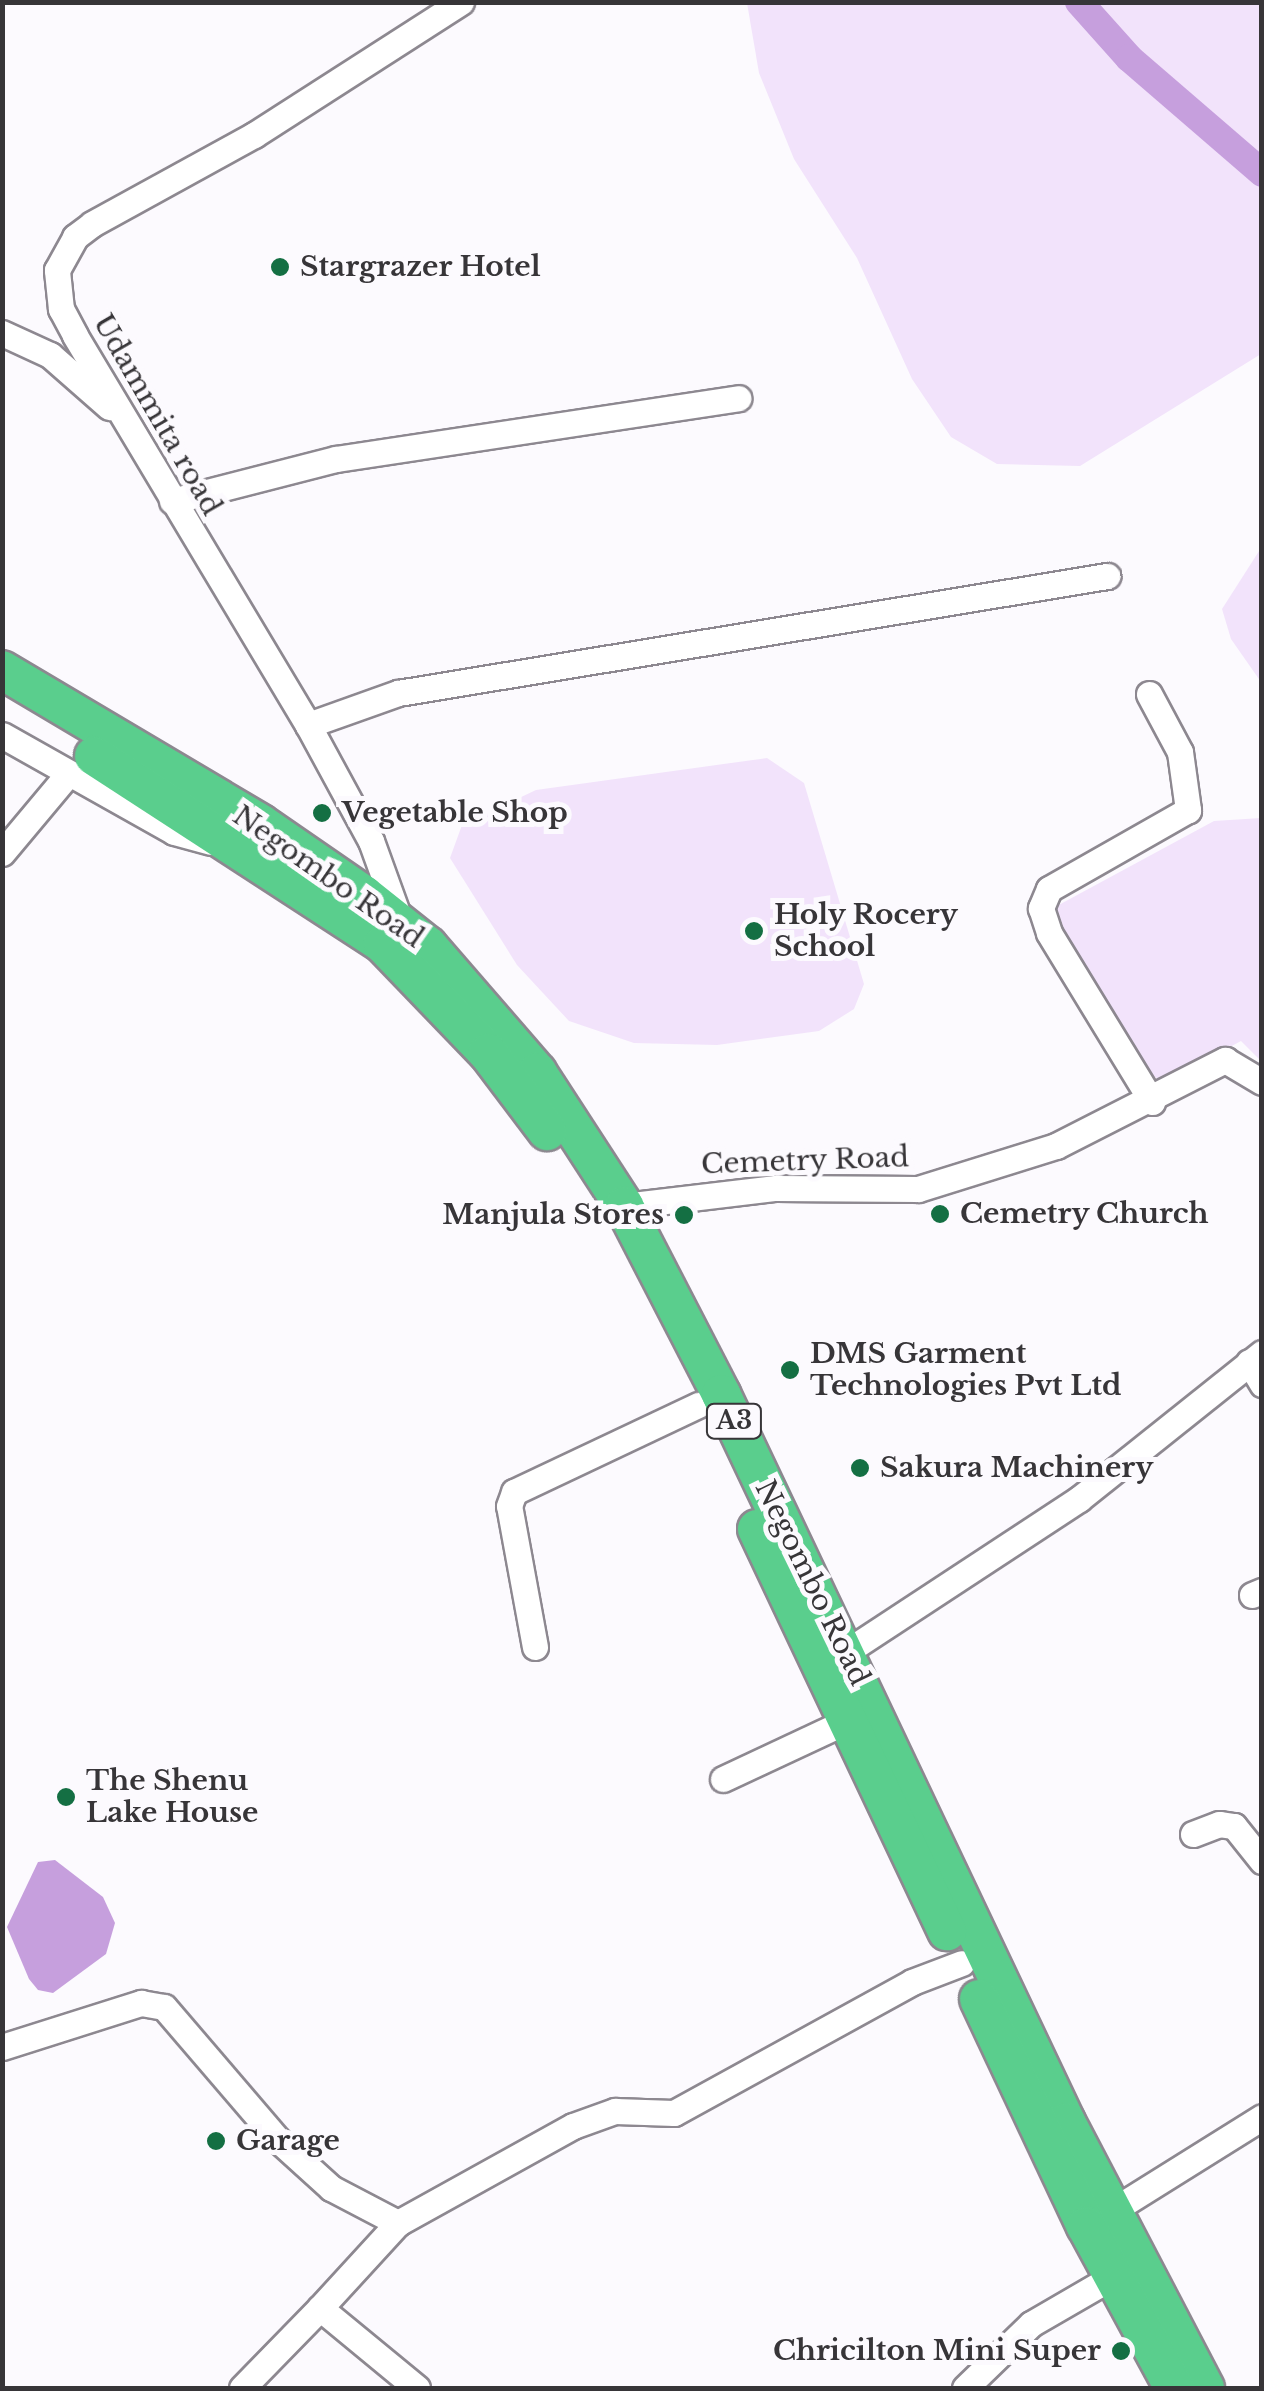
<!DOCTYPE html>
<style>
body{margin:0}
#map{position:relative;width:1264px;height:2391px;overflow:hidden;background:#fcfafe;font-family:"Libre Baskerville",serif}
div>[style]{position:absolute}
.green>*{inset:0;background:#f2e3fb}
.water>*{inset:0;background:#c69fdd}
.canal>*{height:28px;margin:-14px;padding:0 14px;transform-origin:14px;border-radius:14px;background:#c69fdd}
.roads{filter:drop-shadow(2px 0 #8d8890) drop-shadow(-2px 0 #8d8890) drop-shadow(0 2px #8d8890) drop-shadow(0 -2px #8d8890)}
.minor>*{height:25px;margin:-12.5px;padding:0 12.5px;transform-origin:12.5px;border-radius:12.5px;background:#fff}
.highway>*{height:38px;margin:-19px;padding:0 19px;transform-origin:19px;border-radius:19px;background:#5ace8d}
.dots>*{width:28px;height:28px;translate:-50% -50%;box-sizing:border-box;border:5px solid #fcfafe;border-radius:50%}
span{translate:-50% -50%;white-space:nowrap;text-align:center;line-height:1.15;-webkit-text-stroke:10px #fcfafe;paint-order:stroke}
.shield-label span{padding:2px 8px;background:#fcfafe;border:2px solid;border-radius:8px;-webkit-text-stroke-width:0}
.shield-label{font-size:25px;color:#373538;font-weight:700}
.poi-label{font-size:28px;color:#373538;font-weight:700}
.left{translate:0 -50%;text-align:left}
.right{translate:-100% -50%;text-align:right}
.street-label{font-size:28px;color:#373538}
.frame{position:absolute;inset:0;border:5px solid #373538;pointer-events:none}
</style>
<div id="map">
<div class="green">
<i style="clip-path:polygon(747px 3px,1261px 3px,1261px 354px,1080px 466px,997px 464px,951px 437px,912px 379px,857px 258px,794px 159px,759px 73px)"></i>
<i style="clip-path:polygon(1261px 548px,1261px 682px,1231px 639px,1222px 609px)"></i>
<i style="clip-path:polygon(767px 758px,804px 783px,864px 984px,854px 1009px,819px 1031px,717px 1045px,634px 1043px,569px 1021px,517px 965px,450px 858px,462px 825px,536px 790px)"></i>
<i style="clip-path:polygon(1261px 818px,1261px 1061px,1241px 1041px,1165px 1082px,1153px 1076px,1056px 929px,1055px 907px,1214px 821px)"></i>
</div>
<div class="water">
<i style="clip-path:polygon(55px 1860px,103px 1897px,115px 1923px,106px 1954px,53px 1993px,38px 1990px,29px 1979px,7px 1927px,38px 1862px)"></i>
</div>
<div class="canal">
<i style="left:1079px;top:2px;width:75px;rotate:48.2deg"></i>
<i style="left:1129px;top:58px;width:176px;rotate:40.8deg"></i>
</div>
<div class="roads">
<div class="minor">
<i style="left:2px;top:333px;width:53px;rotate:24.6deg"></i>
<i style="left:50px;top:355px;width:79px;rotate:41.4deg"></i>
<i style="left:172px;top:501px;width:169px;rotate:-14.4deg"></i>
<i style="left:336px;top:459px;width:407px;rotate:-8.6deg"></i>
<i style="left:1149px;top:694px;width:66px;rotate:61.9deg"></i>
<i style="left:1180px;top:752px;width:59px;rotate:82.1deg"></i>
<i style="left:1188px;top:810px;width:160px;rotate:150.4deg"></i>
<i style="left:1049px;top:889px;width:21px;rotate:113deg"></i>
<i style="left:1041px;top:908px;width:26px;rotate:72deg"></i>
<i style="left:1049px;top:933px;width:198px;rotate:58.6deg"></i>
<i style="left:308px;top:725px;width:96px;rotate:-19.6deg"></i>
<i style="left:398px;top:693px;width:719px;rotate:-9.37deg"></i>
<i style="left:2px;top:735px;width:197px;rotate:29.4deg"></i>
<i style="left:174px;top:832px;width:38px;rotate:15deg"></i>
<i style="left:2px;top:853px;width:104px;rotate:-50.1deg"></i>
<i style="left:400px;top:921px;width:85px;rotate:-109.9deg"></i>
<i style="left:371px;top:841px;width:132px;rotate:-118.5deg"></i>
<i style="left:308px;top:725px;width:454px;rotate:-120.9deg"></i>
<i style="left:75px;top:335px;width:30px;rotate:-118deg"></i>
<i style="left:61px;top:309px;width:39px;rotate:-96deg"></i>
<i style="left:57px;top:270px;width:38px;rotate:-61deg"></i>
<i style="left:75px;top:237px;width:21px;rotate:-37deg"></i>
<i style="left:92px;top:224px;width:185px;rotate:-28.8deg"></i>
<i style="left:254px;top:135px;width:246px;rotate:-32.7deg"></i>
<i style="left:624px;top:1206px;width:153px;rotate:-6.8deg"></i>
<i style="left:776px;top:1188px;width:142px;rotate:0.4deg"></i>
<i style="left:918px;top:1189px;width:145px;rotate:-17.3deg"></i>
<i style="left:1056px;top:1146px;width:190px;rotate:-27deg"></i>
<i style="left:1225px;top:1060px;width:43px;rotate:30.7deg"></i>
<i style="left:1249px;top:1362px;width:26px;rotate:59deg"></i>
<i style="left:1252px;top:1595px;width:11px;rotate:-22deg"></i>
<i style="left:535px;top:1647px;width:143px;rotate:-100.4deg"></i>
<i style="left:509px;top:1506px;width:15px;rotate:-70deg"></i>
<i style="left:514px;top:1492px;width:204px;rotate:-25.3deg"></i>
<i style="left:846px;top:1652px;width:279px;rotate:-33.3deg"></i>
<i style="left:1079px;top:1499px;width:234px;rotate:-38.6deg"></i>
<i style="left:723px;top:1779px;width:137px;rotate:-25.1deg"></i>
<i style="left:1193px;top:1834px;width:28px;rotate:-21deg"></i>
<i style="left:1219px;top:1824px;width:15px;rotate:8deg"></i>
<i style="left:1234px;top:1826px;width:45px;rotate:51.3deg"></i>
<i style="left:2px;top:2047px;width:146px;rotate:-17.6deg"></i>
<i style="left:141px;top:2003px;width:23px;rotate:10deg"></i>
<i style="left:164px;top:2007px;width:174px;rotate:49.4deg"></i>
<i style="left:277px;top:2139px;width:73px;rotate:42.2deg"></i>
<i style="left:331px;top:2188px;width:76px;rotate:27.6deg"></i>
<i style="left:1099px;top:2219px;width:192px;rotate:-32deg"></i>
<i style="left:242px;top:2388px;width:112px;rotate:-45.7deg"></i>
<i style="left:417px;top:2388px;width:126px;rotate:-140.5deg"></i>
<i style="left:320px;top:2308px;width:115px;rotate:-47.5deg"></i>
<i style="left:398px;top:2223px;width:200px;rotate:-29deg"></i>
<i style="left:573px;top:2126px;width:45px;rotate:-19.7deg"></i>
<i style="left:615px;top:2111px;width:59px;rotate:1.9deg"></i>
<i style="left:674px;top:2113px;width:272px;rotate:-28.8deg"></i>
<i style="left:912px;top:1982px;width:53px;rotate:-20.8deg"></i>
<i style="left:965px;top:2388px;width:92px;rotate:-44.1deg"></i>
<i style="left:1031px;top:2324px;width:94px;rotate:-30.1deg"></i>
</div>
<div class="highway">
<i style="left:2px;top:670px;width:301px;rotate:30.7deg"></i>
<i style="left:261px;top:824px;width:125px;rotate:34.6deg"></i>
<i style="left:364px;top:895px;width:82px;rotate:38.6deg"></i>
<i style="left:428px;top:946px;width:167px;rotate:49.1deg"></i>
<i style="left:537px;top:1072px;width:160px;rotate:57deg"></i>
<i style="left:624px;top:1206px;width:212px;rotate:62.7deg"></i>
<i style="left:721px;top:1394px;width:806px;rotate:64.64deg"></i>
<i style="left:1066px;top:2122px;width:300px;rotate:62.4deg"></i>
<i style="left:94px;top:756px;width:345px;rotate:33deg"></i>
<i style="left:383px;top:944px;width:151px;rotate:46.1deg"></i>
<i style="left:488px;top:1053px;width:98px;rotate:52.9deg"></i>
<i style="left:757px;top:1529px;width:445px;rotate:64.7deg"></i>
<i style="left:979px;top:1999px;width:251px;rotate:64.8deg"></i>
<i style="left:1086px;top:2226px;width:184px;rotate:61.5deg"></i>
</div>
</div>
<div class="dots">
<i style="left:280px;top:267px;background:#146f43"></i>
<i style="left:322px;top:813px;background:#146f43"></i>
<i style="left:754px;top:931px;background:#146f43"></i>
<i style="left:940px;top:1214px;background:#146f43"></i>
<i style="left:684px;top:1215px;background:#146f43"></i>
<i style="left:790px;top:1370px;background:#146f43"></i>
<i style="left:860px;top:1468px;background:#146f43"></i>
<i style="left:66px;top:1797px;background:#146f43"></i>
<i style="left:216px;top:2141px;background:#146f43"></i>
<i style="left:1121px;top:2351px;background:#146f43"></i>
</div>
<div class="shield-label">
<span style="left:734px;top:1421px">A3</span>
</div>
<div class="poi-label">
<span class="left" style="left:300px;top:267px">Stargrazer Hotel</span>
<span class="left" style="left:342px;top:813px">Vegetable Shop</span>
<span class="left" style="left:774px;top:931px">Holy Rocery<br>School</span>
<span class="left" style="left:960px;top:1214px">Cemetry Church</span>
<span class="right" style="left:664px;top:1215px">Manjula Stores</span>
<span class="left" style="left:810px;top:1370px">DMS Garment<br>Technologies Pvt Ltd</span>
<span class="left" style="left:880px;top:1468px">Sakura Machinery</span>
<span class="left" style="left:86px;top:1797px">The Shenu<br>Lake House</span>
<span class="left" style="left:236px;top:2141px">Garage</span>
<span class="right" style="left:1101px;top:2351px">Chricilton Mini Super</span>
</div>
<div class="street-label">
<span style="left:157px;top:415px;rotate:60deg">Udammita road</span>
<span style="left:328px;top:877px;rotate:35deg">Negombo Road</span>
<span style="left:805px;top:1161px;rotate:-2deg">Cemetry Road</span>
<span style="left:812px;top:1583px;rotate:64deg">Negombo Road</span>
</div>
<div class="frame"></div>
</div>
